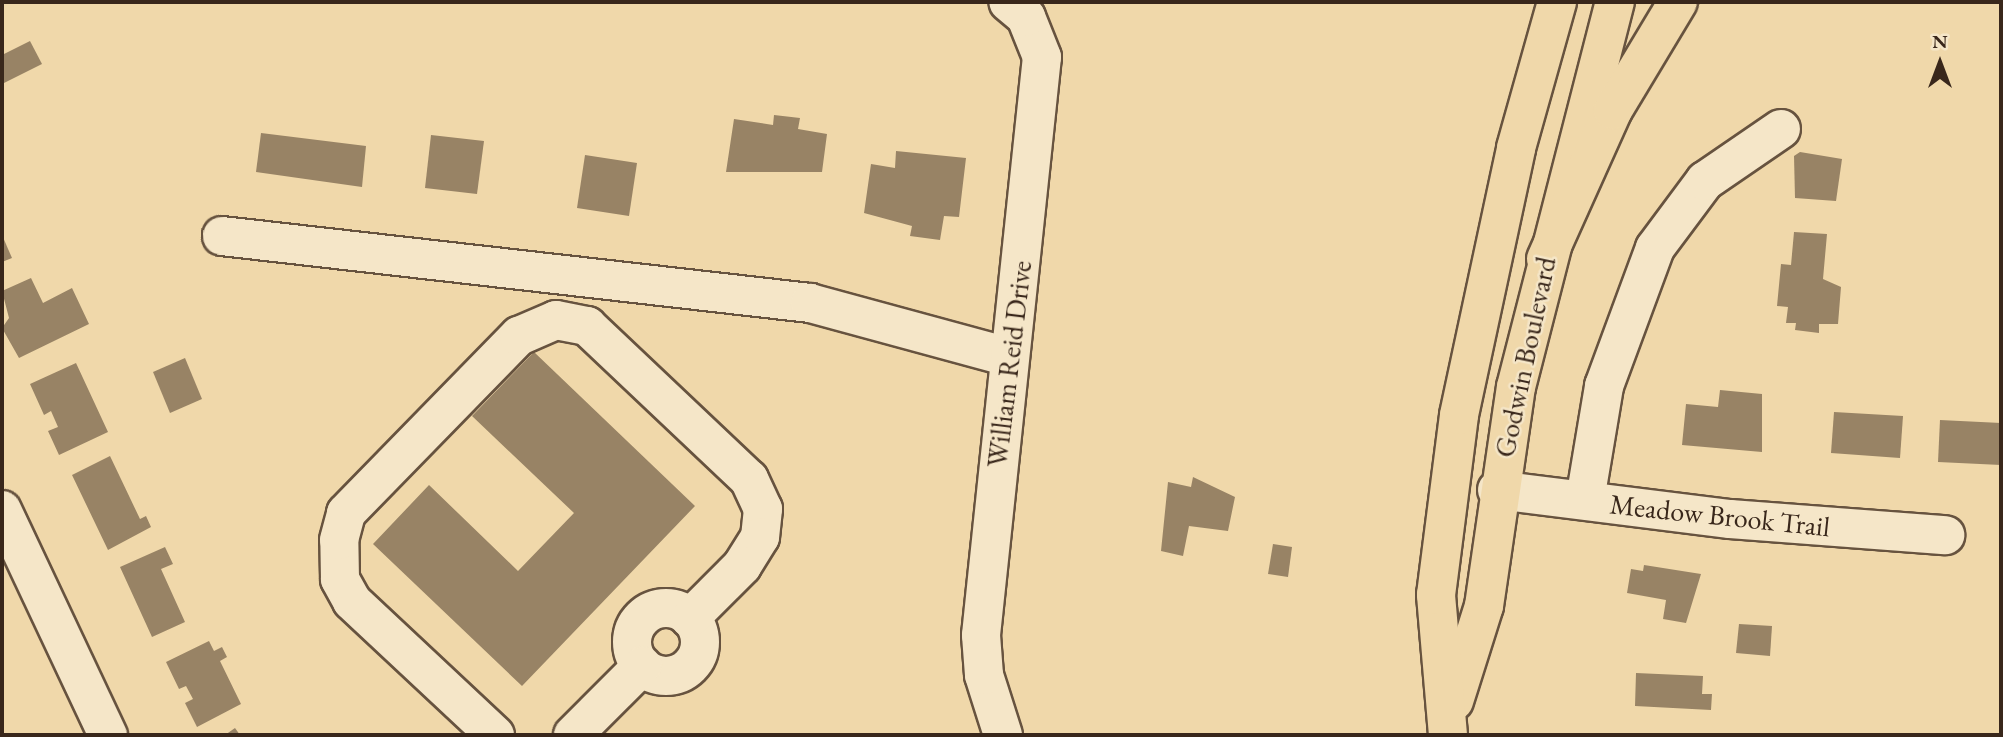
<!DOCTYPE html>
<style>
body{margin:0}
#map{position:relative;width:2003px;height:737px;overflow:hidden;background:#f0d8aa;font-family:"EB Garamond",serif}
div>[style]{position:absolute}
.building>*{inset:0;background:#988365}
.roads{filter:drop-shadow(2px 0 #67533f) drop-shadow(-2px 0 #67533f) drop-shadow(0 2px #67533f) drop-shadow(0 -2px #67533f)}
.minor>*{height:38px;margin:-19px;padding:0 19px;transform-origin:19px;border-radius:19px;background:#f5e6c8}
.minor>.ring{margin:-19px;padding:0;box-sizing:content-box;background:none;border:38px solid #f5e6c8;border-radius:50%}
.major>*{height:38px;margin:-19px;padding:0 19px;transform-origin:19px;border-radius:19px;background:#f0d8aa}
.highway>*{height:38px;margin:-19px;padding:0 19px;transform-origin:19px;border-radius:19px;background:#f0d8aa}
span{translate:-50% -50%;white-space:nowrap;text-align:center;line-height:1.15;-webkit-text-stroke:5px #f5e6c8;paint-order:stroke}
.street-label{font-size:28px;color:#39271b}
.frame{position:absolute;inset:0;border:4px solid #39271b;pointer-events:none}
.north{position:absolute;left:1905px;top:28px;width:70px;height:70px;-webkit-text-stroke:5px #f5e6c8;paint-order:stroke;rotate:0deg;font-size:19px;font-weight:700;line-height:28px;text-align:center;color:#39271b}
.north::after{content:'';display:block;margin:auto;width:24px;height:32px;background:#39271b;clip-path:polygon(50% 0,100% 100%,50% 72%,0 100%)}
</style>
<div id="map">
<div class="building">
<i style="clip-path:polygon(30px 41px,42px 64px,2px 84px,2px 55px)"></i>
<i style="clip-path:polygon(774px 115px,800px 118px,798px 129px,827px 134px,822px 172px,726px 172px,734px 119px,773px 125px)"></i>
<i style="clip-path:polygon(261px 133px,366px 146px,362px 187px,256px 172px)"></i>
<i style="clip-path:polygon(431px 135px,484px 141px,477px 194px,425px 188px)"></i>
<i style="clip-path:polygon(896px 151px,966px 158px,959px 217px,944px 216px,940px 240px,910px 236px,912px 226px,864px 213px,871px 164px,895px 168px)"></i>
<i style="clip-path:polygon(1800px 152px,1842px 159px,1836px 201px,1795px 198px,1794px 156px)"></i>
<i style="clip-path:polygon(585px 155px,637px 163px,629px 216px,577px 208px)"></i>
<i style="clip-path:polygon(1794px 232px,1827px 234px,1823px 279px,1841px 287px,1838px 324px,1819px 324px,1819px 333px,1795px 330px,1796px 323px,1786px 323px,1788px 307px,1777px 306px,1781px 264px,1791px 265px)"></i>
<i style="clip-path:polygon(2px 235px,12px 258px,2px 262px)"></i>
<i style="clip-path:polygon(31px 278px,43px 303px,72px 288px,89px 324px,19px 358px,2px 328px,9px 318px,2px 291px)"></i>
<i style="clip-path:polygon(534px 352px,695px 506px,522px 686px,373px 544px,429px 485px,518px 571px,574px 513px,472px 416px)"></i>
<i style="clip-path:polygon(185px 358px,202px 399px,170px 413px,153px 372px)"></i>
<i style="clip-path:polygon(76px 363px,108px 432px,59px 455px,48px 431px,58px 427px,51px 411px,44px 415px,30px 384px)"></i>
<i style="clip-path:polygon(1720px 390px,1762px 394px,1762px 452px,1682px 445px,1686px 404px,1718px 407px)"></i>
<i style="clip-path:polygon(1834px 412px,1903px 416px,1900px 458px,1831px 453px)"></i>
<i style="clip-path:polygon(1940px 420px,2001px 423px,2001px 465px,1938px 462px)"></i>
<i style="clip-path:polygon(110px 456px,140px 519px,146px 516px,151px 527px,108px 550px,72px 475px)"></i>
<i style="clip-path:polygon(1193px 477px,1235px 497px,1228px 531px,1189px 526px,1183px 556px,1161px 551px,1168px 482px,1191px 487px)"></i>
<i style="clip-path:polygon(1273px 544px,1292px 547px,1288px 577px,1268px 574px)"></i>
<i style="clip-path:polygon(165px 547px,173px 564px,161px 569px,185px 622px,152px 637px,120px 567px)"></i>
<i style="clip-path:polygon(1644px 565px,1701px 574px,1686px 623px,1663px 619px,1666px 600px,1627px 593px,1631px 569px,1643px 571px)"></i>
<i style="clip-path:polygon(1739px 624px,1772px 626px,1770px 656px,1736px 653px)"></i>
<i style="clip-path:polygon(209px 641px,214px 651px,222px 647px,227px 657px,220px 661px,241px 704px,197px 727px,185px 703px,193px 699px,186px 686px,179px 689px,166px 662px)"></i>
<i style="clip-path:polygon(1636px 673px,1703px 676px,1702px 694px,1712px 694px,1711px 710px,1635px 706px)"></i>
<i style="clip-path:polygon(235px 728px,240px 735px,225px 735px)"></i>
</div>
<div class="roads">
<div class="minor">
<i style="left:222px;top:236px;width:592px;rotate:6.5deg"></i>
<i style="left:810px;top:303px;width:206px;rotate:15.2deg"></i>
<i style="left:1497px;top:490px;width:235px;rotate:7.1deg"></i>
<i style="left:1730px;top:519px;width:216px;rotate:4.3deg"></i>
<i style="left:1585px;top:500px;width:116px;rotate:-80.5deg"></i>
<i style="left:1604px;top:386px;width:147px;rotate:-69.7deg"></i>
<i style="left:1655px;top:248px;width:84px;rotate:-53.3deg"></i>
<i style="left:1705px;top:181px;width:92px;rotate:-34.4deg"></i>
<i style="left:2px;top:510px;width:249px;rotate:64.8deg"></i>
<i class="ring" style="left:632px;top:608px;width:30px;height:30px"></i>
<i style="left:495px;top:735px;width:196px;rotate:-136.9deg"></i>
<i style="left:352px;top:601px;width:25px;rotate:-119deg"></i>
<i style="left:340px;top:579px;width:39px;rotate:-91deg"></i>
<i style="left:339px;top:540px;width:28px;rotate:-75deg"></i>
<i style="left:346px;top:513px;width:248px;rotate:-45.7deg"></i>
<i style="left:519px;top:336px;width:40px;rotate:-23.4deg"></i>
<i style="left:556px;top:320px;width:32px;rotate:11deg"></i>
<i style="left:587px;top:326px;width:223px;rotate:43.4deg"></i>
<i style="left:749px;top:479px;width:33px;rotate:65deg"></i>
<i style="left:763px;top:509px;width:28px;rotate:96deg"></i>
<i style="left:760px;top:537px;width:34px;rotate:122deg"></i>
<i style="left:742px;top:566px;width:74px;rotate:135deg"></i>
<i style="left:573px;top:735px;width:98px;rotate:-45deg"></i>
<i style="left:1003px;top:735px;width:63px;rotate:-107.6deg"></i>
<i style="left:984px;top:675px;width:40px;rotate:-94.3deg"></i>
<i style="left:981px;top:635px;width:581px;rotate:-83.98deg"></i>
<i style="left:1042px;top:57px;width:43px;rotate:-111.8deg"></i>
<i style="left:1026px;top:17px;width:23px;rotate:-140deg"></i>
</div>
<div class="major">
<i style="left:1454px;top:701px;width:100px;rotate:-72.5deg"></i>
<i style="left:1484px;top:606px;width:221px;rotate:-81.7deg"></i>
<i style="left:1516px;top:387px;width:398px;rotate:-75.6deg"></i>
<i style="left:1448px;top:735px;width:141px;rotate:-94.9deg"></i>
<i style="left:1436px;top:595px;width:181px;rotate:-82.7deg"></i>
<i style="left:1459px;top:415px;width:273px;rotate:-77.9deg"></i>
<i style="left:1516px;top:148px;width:152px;rotate:-74.3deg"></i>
</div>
<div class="highway">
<i style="left:1546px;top:259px;width:163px;rotate:-65.8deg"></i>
<i style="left:1613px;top:110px;width:126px;rotate:-59deg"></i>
</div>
</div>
<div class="street-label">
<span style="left:1525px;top:357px;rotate:-78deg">Godwin Boulevard</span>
<span style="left:1009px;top:364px;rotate:-83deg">William Reid Drive</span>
<span style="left:1720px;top:515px;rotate:6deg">Meadow Brook Trail</span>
</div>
<div class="frame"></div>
<div class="north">N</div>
</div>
